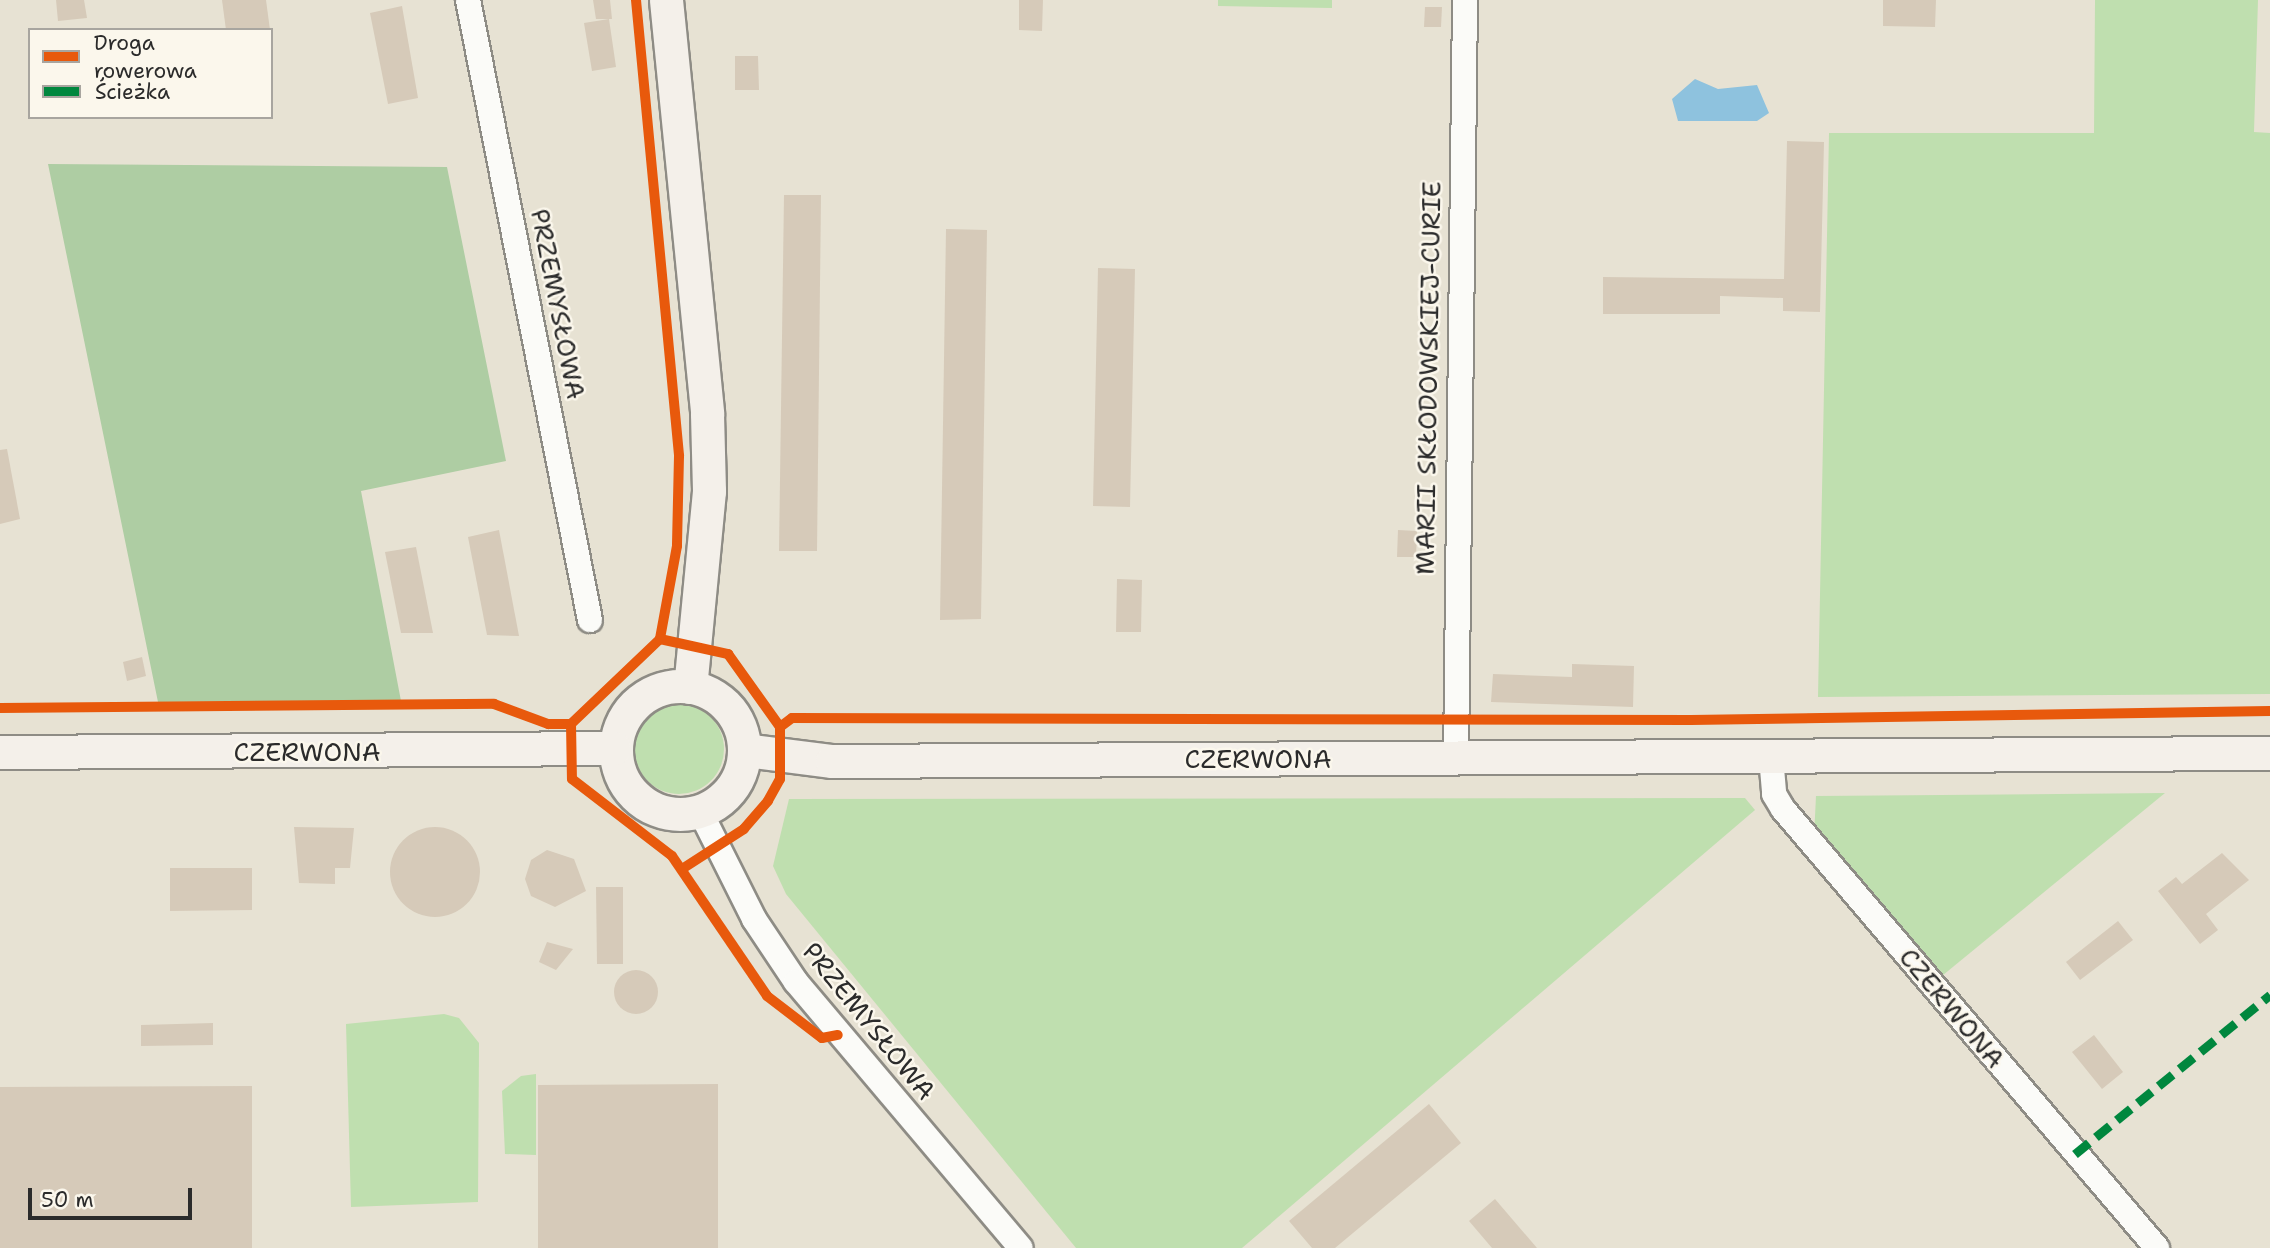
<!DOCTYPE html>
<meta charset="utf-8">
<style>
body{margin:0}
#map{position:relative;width:2270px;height:1248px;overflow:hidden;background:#e7e2d3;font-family:"Shantell Sans",sans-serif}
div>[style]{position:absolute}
.green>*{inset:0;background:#bfdfaf}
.round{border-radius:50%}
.forest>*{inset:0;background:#aecda3}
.water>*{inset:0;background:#8ec2de}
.building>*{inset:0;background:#d6cab9}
.roads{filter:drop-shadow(2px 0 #8e8c85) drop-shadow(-2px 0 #8e8c85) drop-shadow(0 2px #8e8c85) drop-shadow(0 -2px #8e8c85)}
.street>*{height:24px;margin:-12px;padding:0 12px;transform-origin:12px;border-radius:12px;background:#fbfbf8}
.secondary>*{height:33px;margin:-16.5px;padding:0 16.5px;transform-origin:16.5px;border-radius:16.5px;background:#f4f0ea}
.secondary>.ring{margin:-16.5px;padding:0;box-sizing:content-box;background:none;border:33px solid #f4f0ea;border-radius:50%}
.quiet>*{height:9px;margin-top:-4.5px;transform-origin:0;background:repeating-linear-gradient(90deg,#00873e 0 18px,transparent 0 27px)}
.cycleway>*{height:10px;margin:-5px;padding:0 5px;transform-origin:5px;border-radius:5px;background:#e8590c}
span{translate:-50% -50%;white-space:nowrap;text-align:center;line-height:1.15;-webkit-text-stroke:5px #fbf7ec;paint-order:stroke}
.street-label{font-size:26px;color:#2b2b2b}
.legend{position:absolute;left:28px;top:28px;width:245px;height:91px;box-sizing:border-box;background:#fbf7ec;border:2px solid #a8a59f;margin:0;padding:9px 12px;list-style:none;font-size:21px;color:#2b2b2b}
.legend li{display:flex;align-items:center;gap:14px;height:35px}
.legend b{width:35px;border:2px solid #a8a59f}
.scale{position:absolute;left:28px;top:1188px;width:164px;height:32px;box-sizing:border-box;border:4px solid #2b2b2b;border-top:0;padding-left:9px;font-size:21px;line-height:24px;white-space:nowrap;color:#2b2b2b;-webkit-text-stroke:5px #fbf7ec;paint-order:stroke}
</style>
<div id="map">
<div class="green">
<i style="clip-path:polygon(1218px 0,1332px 0,1332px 8px,1218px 6px)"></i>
<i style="clip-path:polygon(2095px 0,2258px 0,2254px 132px,2270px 133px,2270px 694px,1818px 697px,1829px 133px,2094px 133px)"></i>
<i class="round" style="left:634px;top:704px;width:90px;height:90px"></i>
<i style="clip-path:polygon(2165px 793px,1937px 980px,1814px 837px,1816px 796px)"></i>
<i style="clip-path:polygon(1745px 798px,1755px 810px,1242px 1248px,1076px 1248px,786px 894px,773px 866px,789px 799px)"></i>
<i style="clip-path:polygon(444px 1014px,459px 1018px,479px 1043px,478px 1202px,351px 1207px,346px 1024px)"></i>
<i style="clip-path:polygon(536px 1074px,536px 1155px,505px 1154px,502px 1091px,521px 1076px)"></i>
</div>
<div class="forest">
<i style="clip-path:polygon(48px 164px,447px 167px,506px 461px,361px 491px,401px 701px,158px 702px)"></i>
</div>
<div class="water">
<i style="clip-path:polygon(1695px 79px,1718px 89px,1757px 85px,1769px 113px,1757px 121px,1678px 121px,1672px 99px)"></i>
</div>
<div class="building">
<i style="clip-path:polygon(56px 0,84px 0,87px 18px,58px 21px)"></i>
<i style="clip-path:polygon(222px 0,266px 0,270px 30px,226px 30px)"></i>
<i style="clip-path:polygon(593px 0,610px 0,612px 19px,596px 19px)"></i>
<i style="clip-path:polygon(1019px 0,1043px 0,1042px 31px,1019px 30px)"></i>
<i style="clip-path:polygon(1883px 0,1936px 0,1935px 27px,1883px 26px)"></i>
<i style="clip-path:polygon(402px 6px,418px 98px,388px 104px,370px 13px)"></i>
<i style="clip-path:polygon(1425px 7px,1442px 7px,1441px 27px,1424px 27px)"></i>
<i style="clip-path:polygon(609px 19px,616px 67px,592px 71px,584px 23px)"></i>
<i style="clip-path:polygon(735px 56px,758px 56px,759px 90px,735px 90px)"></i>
<i style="clip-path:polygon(1787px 141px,1824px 142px,1820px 312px,1783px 311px,1783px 298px,1720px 296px,1720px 314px,1603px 314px,1603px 277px,1784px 279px)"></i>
<i style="clip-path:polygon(784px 195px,821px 195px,817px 551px,779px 551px)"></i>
<i style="clip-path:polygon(946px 229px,987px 230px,981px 619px,940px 620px)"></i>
<i style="clip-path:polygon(1098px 268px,1135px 269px,1130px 507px,1093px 506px)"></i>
<i style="clip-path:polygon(7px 449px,20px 519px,0 524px,0 450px)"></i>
<i style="clip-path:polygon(499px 530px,519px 636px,487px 635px,468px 537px)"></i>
<i style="clip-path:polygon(1398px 530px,1417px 531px,1416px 557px,1397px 557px)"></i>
<i style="clip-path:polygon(416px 547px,433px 633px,401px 633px,385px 552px)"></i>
<i style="clip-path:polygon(1117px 579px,1142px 580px,1141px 632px,1116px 632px)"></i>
<i style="clip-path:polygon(142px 657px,146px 676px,127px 681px,123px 662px)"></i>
<i style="clip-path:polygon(1572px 664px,1634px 666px,1633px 707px,1491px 702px,1493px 674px,1572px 677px)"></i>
<i class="round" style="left:390px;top:827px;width:90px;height:90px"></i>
<i style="clip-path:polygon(294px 827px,354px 828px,350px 868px,335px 868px,335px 884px,299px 883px)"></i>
<i style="clip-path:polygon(547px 850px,574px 859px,586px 891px,555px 907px,531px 896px,525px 879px,531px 860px)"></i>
<i style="clip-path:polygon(2222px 853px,2249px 880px,2206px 914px,2218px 930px,2200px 944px,2158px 891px,2176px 877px,2182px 884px)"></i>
<i style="clip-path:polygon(170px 868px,252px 868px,252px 910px,170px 911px)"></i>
<i style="clip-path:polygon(596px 887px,623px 887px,623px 964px,597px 964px)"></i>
<i style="clip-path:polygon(2118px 921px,2133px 940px,2080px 980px,2066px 962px)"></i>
<i style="clip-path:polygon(547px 942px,573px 949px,556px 970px,539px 962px)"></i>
<i class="round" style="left:614px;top:970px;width:44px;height:44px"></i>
<i style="clip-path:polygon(213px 1023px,213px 1045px,141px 1046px,141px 1025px)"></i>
<i style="clip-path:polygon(2094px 1035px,2123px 1072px,2102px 1089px,2072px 1052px)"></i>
<i style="clip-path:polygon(718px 1084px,718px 1248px,538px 1248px,538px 1085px)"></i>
<i style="clip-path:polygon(252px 1086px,252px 1248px,0 1248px,0 1087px)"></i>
<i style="clip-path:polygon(1429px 1104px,1461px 1143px,1335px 1248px,1312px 1248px,1289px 1221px)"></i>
<i style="clip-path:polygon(1495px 1199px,1537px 1248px,1492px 1248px,1469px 1221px)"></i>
</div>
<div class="roads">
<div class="street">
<i style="left:468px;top:0;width:632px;rotate:78.87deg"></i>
<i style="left:1771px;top:757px;width:37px;rotate:85deg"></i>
<i style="left:1774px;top:794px;width:17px;rotate:59deg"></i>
<i style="left:1783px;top:809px;width:577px;rotate:49.57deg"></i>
<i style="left:1456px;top:758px;width:758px;rotate:-89.32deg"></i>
<i style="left:700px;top:811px;width:121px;rotate:63.4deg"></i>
<i style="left:754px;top:919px;width:76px;rotate:56.3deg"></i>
<i style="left:796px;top:982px;width:348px;rotate:49.8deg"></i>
</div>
<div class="secondary">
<i style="left:666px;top:0;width:416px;rotate:84.3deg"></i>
<i style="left:707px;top:414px;width:77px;rotate:88.5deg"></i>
<i style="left:709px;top:491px;width:197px;rotate:95.5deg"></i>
<i class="ring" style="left:616px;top:686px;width:95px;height:95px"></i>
<i style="left:745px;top:750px;width:88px;rotate:7.2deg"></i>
<i style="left:832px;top:761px;width:1438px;rotate:-0.32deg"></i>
<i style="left:0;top:752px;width:614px;rotate:-0.37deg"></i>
</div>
</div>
<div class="quiet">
<i style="left:2075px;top:1154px;width:252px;rotate:-39.2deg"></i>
</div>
<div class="cycleway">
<i style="left:636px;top:0;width:458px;rotate:84.6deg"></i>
<i style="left:679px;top:456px;width:90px;rotate:91.3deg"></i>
<i style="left:677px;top:546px;width:95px;rotate:100.4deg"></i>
<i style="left:660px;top:639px;width:123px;rotate:136.3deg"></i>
<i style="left:571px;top:724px;width:55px;rotate:89deg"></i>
<i style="left:572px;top:779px;width:126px;rotate:37.6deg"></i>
<i style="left:672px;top:856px;width:169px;rotate:55.8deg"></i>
<i style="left:767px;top:996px;width:69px;rotate:37.4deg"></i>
<i style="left:822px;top:1038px;width:16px;rotate:-11deg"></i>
<i style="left:660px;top:639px;width:70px;rotate:12.4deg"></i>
<i style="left:728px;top:654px;width:90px;rotate:54.5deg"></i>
<i style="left:780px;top:727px;width:52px;rotate:90deg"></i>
<i style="left:780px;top:779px;width:25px;rotate:119deg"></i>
<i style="left:768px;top:801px;width:37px;rotate:131deg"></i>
<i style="left:744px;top:829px;width:74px;rotate:147.2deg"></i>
<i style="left:0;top:708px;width:494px;rotate:-0.5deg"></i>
<i style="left:494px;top:704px;width:58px;rotate:20.3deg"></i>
<i style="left:548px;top:724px;width:23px"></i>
<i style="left:780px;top:727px;width:15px;rotate:-37deg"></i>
<i style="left:792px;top:718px;width:899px;rotate:0.13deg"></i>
<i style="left:1691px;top:720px;width:579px;rotate:-0.89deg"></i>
</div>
<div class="street-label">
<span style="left:558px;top:304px;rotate:79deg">PRZEMYSŁOWA</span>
<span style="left:1428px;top:378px;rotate:-89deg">MARII SKŁODOWSKIEJ-CURIE</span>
<span style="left:307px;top:752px">CZERWONA</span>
<span style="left:1258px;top:759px">CZERWONA</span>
<span style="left:1952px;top:1008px;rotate:50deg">CZERWONA</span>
<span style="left:869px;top:1021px;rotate:51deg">PRZEMYSŁOWA</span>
</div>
<ul class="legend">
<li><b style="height:9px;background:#e8590c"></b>Droga rowerowa</li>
<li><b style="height:9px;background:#00873e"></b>Ścieżka</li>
</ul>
<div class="scale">50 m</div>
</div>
